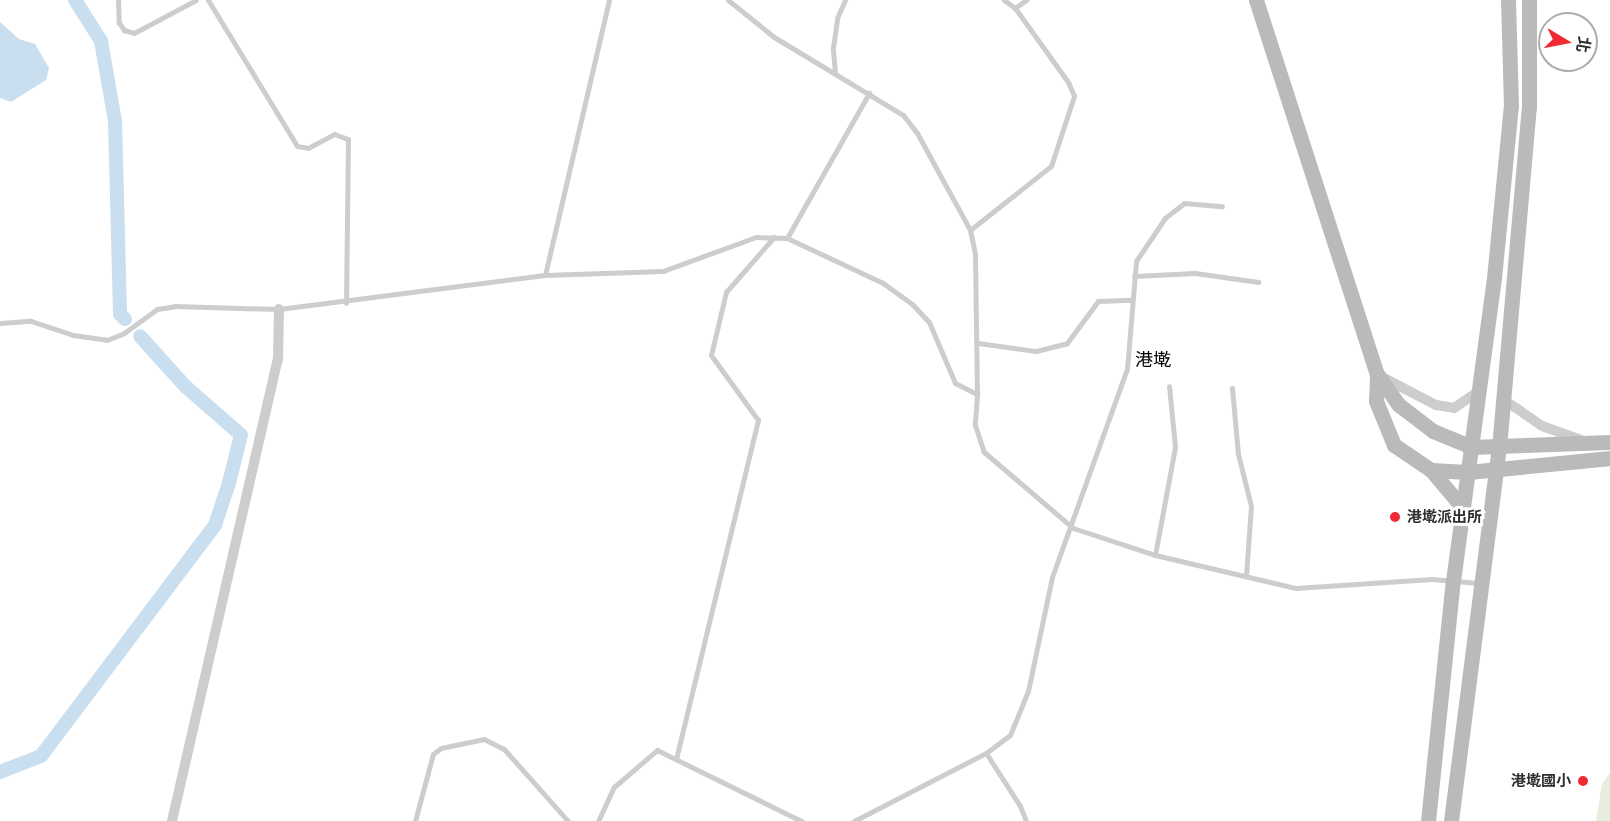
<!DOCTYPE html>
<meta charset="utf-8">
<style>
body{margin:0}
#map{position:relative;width:1610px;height:821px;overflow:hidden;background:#fff;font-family:"Asap Condensed","Noto Sans TC",sans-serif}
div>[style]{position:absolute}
.green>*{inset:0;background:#e6eede}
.water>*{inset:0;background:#c9dfef}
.canal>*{height:14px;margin:-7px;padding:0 7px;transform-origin:7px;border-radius:7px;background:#c9dfef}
.lane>*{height:5px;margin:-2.5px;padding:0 2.5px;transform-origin:2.5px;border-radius:2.5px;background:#cdcdcd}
.street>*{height:10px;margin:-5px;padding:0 5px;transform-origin:5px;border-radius:5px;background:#cdcdcd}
.secondary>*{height:15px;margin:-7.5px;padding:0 7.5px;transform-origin:7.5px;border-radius:7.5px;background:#bababa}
.dots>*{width:16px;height:16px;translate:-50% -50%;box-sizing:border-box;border:3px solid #fff;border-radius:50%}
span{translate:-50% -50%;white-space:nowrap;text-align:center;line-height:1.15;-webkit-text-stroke:6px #fff;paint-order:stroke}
.poi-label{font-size:15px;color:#303030;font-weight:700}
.left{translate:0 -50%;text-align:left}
.right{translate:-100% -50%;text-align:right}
.quarter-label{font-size:18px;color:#000}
.north{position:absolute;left:1538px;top:12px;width:60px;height:60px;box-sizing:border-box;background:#fff;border:2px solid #acacac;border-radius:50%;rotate:100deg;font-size:16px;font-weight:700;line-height:24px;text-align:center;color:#303030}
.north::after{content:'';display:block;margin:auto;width:21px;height:27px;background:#f02a32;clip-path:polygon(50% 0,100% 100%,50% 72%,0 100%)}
</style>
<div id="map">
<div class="green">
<i style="clip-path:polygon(1610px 773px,1610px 821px,1596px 821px,1602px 784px)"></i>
</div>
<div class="water">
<i style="clip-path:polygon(0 22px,19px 39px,35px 44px,49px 68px,46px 80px,11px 102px,0 98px)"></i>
</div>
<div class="canal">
<i style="left:75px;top:0;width:49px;rotate:57.6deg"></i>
<i style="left:101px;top:41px;width:81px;rotate:80.1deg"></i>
<i style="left:115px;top:121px;width:193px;rotate:88.5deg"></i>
<i style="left:120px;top:314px;width:7px;rotate:45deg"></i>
<i style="left:0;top:772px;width:44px;rotate:-21.3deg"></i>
<i style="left:41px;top:756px;width:289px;rotate:-53deg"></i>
<i style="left:215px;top:525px;width:44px;rotate:-71.6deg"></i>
<i style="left:229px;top:483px;width:49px;rotate:-76deg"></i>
<i style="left:241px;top:435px;width:74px;rotate:-138.8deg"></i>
<i style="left:185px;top:386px;width:67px;rotate:-132deg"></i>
</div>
<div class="lane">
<i style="left:118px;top:0;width:23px;rotate:88deg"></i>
<i style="left:119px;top:23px;width:9px;rotate:54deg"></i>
<i style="left:124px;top:30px;width:10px;rotate:17deg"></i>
<i style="left:134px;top:33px;width:70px;rotate:-28deg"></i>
<i style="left:208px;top:0;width:171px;rotate:58.6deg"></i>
<i style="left:297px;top:146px;width:11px;rotate:10deg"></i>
<i style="left:308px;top:148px;width:30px;rotate:-28deg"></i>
<i style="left:334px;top:134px;width:15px;rotate:20deg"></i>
<i style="left:348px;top:139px;width:164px;rotate:90.7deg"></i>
<i style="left:728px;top:0;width:59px;rotate:38.8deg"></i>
<i style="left:774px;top:37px;width:151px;rotate:31.2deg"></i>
<i style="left:903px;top:115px;width:23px;rotate:52deg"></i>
<i style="left:917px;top:133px;width:111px;rotate:61.3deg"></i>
<i style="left:970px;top:230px;width:25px;rotate:78deg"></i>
<i style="left:975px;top:254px;width:140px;rotate:89.2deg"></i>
<i style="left:1004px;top:0;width:14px;rotate:36deg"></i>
<i style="left:835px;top:73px;width:25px;rotate:-95deg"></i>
<i style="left:833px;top:48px;width:30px;rotate:-82deg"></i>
<i style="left:837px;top:18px;width:20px;rotate:-66deg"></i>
<i style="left:970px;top:230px;width:103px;rotate:-38.3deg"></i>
<i style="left:1051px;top:166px;width:74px;rotate:-71.8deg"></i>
<i style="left:1074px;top:96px;width:15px;rotate:-113deg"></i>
<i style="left:1068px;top:82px;width:91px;rotate:-125.6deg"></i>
<i style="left:1015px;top:8px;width:14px;rotate:-36deg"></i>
<i style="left:787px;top:238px;width:167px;rotate:-60.5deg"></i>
<i style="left:545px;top:275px;width:282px;rotate:-76.9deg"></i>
<i style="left:1134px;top:276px;width:61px;rotate:-2.8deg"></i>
<i style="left:1195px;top:273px;width:64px;rotate:8.1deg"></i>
<i style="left:0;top:323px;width:31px;rotate:-4deg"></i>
<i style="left:31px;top:321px;width:44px;rotate:18.4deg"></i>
<i style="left:73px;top:335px;width:34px;rotate:8deg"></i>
<i style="left:107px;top:340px;width:18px;rotate:-22deg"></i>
<i style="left:124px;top:333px;width:41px;rotate:-36deg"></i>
<i style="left:157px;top:309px;width:18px;rotate:-9deg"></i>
<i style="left:175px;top:306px;width:104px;rotate:1.7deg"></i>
<i style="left:279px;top:309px;width:268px;rotate:-7.3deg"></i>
<i style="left:545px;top:275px;width:118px;rotate:-1.9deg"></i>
<i style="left:663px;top:271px;width:99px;rotate:-20.1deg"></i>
<i style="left:756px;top:237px;width:31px;rotate:2deg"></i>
<i style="left:787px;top:238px;width:106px;rotate:25.1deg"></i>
<i style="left:883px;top:283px;width:37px;rotate:36deg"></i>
<i style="left:913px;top:305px;width:23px;rotate:47deg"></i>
<i style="left:929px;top:322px;width:66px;rotate:66.9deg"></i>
<i style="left:955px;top:383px;width:25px;rotate:27deg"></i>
<i style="left:977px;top:394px;width:31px;rotate:94deg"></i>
<i style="left:975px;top:425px;width:28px;rotate:72deg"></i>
<i style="left:984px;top:452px;width:117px;rotate:40.5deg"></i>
<i style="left:1073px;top:528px;width:86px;rotate:18.2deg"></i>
<i style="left:1155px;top:555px;width:145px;rotate:13.2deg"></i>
<i style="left:1296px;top:588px;width:136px;rotate:-3.8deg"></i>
<i style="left:1432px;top:579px;width:47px;rotate:4.9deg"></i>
<i style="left:978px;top:343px;width:59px;rotate:7.9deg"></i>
<i style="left:1036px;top:351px;width:32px;rotate:-14deg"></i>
<i style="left:1067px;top:343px;width:52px;rotate:-53.6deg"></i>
<i style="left:1098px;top:301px;width:33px;rotate:-2deg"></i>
<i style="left:1232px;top:388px;width:66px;rotate:84.8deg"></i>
<i style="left:1238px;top:454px;width:54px;rotate:76deg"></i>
<i style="left:1251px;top:506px;width:70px;rotate:94.1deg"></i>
<i style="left:1155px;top:555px;width:110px;rotate:-79.5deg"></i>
<i style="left:1175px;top:447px;width:61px;rotate:-95.6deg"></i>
<i style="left:986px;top:753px;width:63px;rotate:57.3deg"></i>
<i style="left:1020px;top:806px;width:16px;rotate:68deg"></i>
<i style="left:676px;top:759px;width:349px;rotate:-76.4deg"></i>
<i style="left:758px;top:420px;width:80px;rotate:-125.9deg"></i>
<i style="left:711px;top:355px;width:65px;rotate:-76.6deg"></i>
<i style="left:726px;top:292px;width:73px;rotate:-48.9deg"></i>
<i style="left:415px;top:821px;width:69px;rotate:-75deg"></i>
<i style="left:433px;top:754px;width:10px;rotate:-37deg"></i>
<i style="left:441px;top:748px;width:44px;rotate:-11.8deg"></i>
<i style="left:484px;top:739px;width:22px;rotate:27deg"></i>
<i style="left:504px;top:749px;width:96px;rotate:48.4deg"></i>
<i style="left:598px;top:821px;width:38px;rotate:-65deg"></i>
<i style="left:614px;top:787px;width:57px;rotate:-40.7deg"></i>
<i style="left:657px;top:750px;width:161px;rotate:26.2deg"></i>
<i style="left:854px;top:821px;width:148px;rotate:-27.3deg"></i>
<i style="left:986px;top:753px;width:30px;rotate:-37deg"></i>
<i style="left:1010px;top:735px;width:48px;rotate:-67.8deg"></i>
<i style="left:1028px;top:691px;width:116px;rotate:-78.1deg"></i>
<i style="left:1052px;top:577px;width:221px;rotate:-70.2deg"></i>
<i style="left:1127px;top:369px;width:108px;rotate:-85.2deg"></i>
<i style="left:1136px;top:261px;width:52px;rotate:-56deg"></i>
<i style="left:1165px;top:218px;width:24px;rotate:-38deg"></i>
<i style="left:1184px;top:203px;width:38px;rotate:5deg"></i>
</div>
<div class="street">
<i style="left:1382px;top:377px;width:61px;rotate:27.4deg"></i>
<i style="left:1436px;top:405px;width:18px;rotate:9deg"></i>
<i style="left:1454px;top:408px;width:30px;rotate:-34deg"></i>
<i style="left:1503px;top:399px;width:47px;rotate:34.7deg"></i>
<i style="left:1542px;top:426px;width:41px;rotate:19.7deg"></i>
<i style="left:172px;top:821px;width:473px;rotate:-77.1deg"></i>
<i style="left:278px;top:360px;width:51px;rotate:-88.9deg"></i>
</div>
<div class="secondary">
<i style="left:1256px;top:0;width:393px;rotate:72.1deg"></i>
<i style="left:1377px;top:374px;width:38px;rotate:55deg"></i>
<i style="left:1399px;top:405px;width:43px;rotate:37.4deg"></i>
<i style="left:1433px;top:431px;width:42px;rotate:22.3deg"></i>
<i style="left:1472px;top:447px;width:138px;rotate:-2.1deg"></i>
<i style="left:1377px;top:374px;width:27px;rotate:92deg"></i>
<i style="left:1376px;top:401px;width:48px;rotate:67.8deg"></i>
<i style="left:1394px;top:445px;width:45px;rotate:34deg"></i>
<i style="left:1431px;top:470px;width:50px;rotate:49.9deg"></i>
<i style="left:1431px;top:470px;width:37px;rotate:3deg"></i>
<i style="left:1468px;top:472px;width:143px;rotate:-5.6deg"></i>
<i style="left:1428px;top:821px;width:241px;rotate:-84.1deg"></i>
<i style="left:1453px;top:581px;width:306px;rotate:-82.3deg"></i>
<i style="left:1494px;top:278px;width:173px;rotate:-84.4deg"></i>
<i style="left:1511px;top:106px;width:106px;rotate:-91.6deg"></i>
<i style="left:1451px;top:821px;width:376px;rotate:-82.7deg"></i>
<i style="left:1499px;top:448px;width:341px;rotate:-85deg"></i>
<i style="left:1529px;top:108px;width:108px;rotate:-90deg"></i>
</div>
<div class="dots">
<i style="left:1395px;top:517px;background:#f02a32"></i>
<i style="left:1583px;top:781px;background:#f02a32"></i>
</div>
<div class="poi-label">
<span class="left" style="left:1407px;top:517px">港墘派出所</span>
<span class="right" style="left:1571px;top:781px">港墘國小</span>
</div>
<div class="quarter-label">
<span style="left:1153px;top:360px">港墘</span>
</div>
<div class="north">北</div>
</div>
